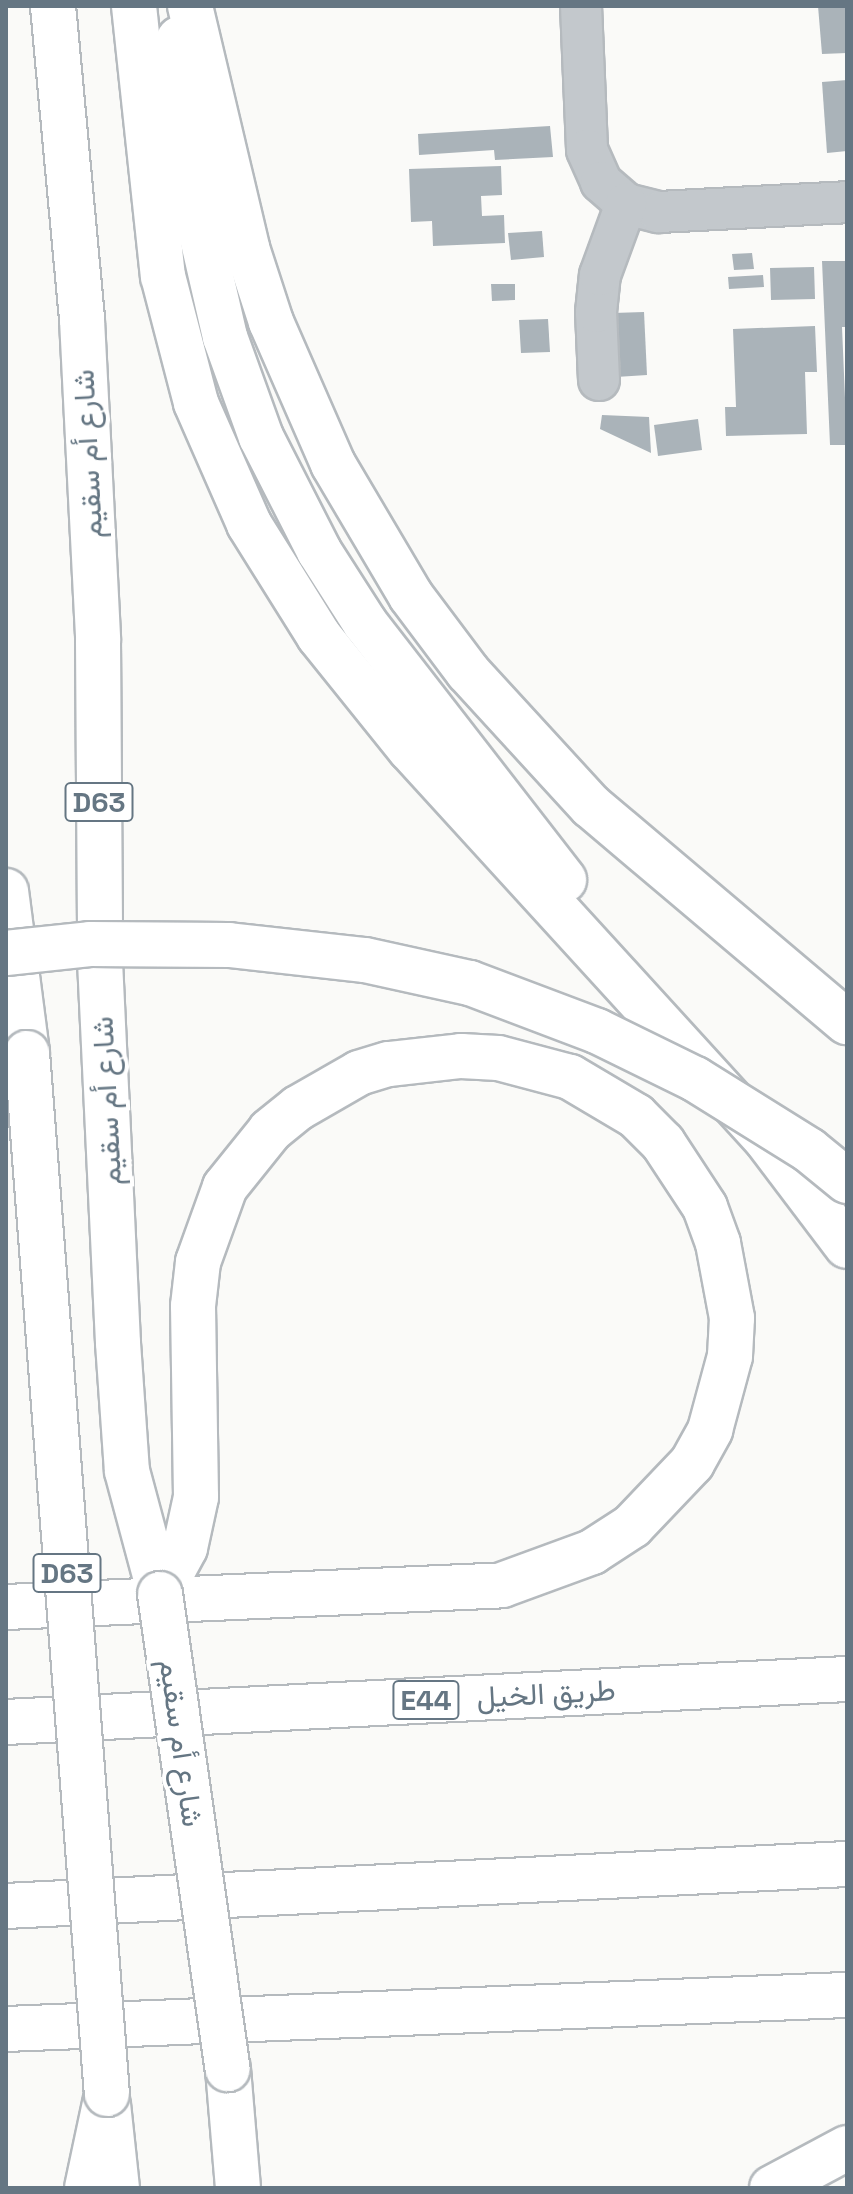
<!DOCTYPE html>
<meta charset="utf-8">
<style>
body{margin:0}
#map{position:relative;width:853px;height:2194px;overflow:hidden;background:#fafaf8;font-family:"Space Grotesk",Vazirmatn,sans-serif}
div>[style]{position:absolute}
.building>*{inset:0;background:#aab3b9}
.roads{filter:drop-shadow(2px 0 #b5babe) drop-shadow(-2px 0 #b5babe) drop-shadow(0 2px #b5babe) drop-shadow(0 -2px #b5babe)}
.street>*{height:40px;margin:-20px;padding:0 20px;transform-origin:20px;border-radius:20px;background:#c3c8cc}
.primary>*{height:44px;margin:-22px;padding:0 22px;transform-origin:22px;border-radius:22px;background:#fff}
.highway>*{height:44px;margin:-22px;padding:0 22px;transform-origin:22px;border-radius:22px;background:#fff}
.bridges{filter:drop-shadow(2px 0 #b5babe) drop-shadow(-2px 0 #b5babe) drop-shadow(0 2px #b5babe) drop-shadow(0 -2px #b5babe)}
.primary-bridge>*{height:44px;margin:-22px;padding:0 22px;transform-origin:22px;border-radius:22px;background:#fff}
.highway-bridge>*{height:44px;margin:-22px;padding:0 22px;transform-origin:22px;border-radius:22px;background:#fff}
span{translate:-50% -50%;white-space:nowrap;text-align:center;line-height:1.15;-webkit-text-stroke:8px #fff;paint-order:stroke}
.shield-label span{padding:2px 6px;background:#fff;border:2px solid;border-radius:6px;-webkit-text-stroke-width:0}
.shield-label{font-size:28px;color:#657683;font-weight:700}
.street-label{font-size:30px;color:#657683}
.frame{position:absolute;inset:0;border:8px solid #657683;pointer-events:none}
</style>
<div id="map">
<div class="building">
<i style="clip-path:polygon(818px 6px,847px 6px,847px 53px,822px 54px)"></i>
<i style="clip-path:polygon(847px 80px,847px 151px,827px 153px,822px 82px)"></i>
<i style="clip-path:polygon(550px 126px,553px 157px,495px 160px,494px 150px,419px 155px,418px 134px)"></i>
<i style="clip-path:polygon(501px 166px,502px 195px,481px 196px,482px 216px,504px 215px,505px 243px,433px 246px,432px 221px,411px 222px,409px 169px)"></i>
<i style="clip-path:polygon(542px 231px,544px 257px,511px 260px,508px 233px)"></i>
<i style="clip-path:polygon(752px 253px,754px 269px,734px 270px,732px 254px)"></i>
<i style="clip-path:polygon(822px 261px,847px 261px,847px 327px,842px 327px,847px 445px,830px 445px)"></i>
<i style="clip-path:polygon(814px 267px,815px 299px,771px 300px,770px 268px)"></i>
<i style="clip-path:polygon(763px 275px,764px 287px,729px 289px,728px 277px)"></i>
<i style="clip-path:polygon(491px 284px,515px 284px,515px 300px,492px 301px)"></i>
<i style="clip-path:polygon(644px 312px,647px 375px,616px 377px,613px 313px)"></i>
<i style="clip-path:polygon(548px 319px,550px 352px,521px 353px,519px 320px)"></i>
<i style="clip-path:polygon(815px 326px,817px 372px,805px 372px,807px 434px,726px 436px,725px 407px,736px 407px,733px 329px)"></i>
<i style="clip-path:polygon(602px 415px,649px 417px,651px 453px,600px 429px)"></i>
<i style="clip-path:polygon(698px 419px,702px 450px,658px 456px,654px 425px)"></i>
</div>
<div class="roads">
<div class="street">
<i style="left:581px;top:6px;width:144px;rotate:87.6deg"></i>
<i style="left:587px;top:150px;width:35px;rotate:66deg"></i>
<i style="left:601px;top:182px;width:33px;rotate:41deg"></i>
<i style="left:626px;top:204px;width:34px;rotate:14deg"></i>
<i style="left:659px;top:212px;width:188px;rotate:-3deg"></i>
<i style="left:599px;top:380px;width:68px;rotate:-92.5deg"></i>
<i style="left:596px;top:312px;width:37px;rotate:-84deg"></i>
<i style="left:600px;top:275px;width:76px;rotate:-69.9deg"></i>
</div>
<div class="primary">
<i style="left:53px;top:6px;width:315px;rotate:84.7deg"></i>
<i style="left:82px;top:320px;width:321px;rotate:87.1deg"></i>
<i style="left:98px;top:641px;width:320px;rotate:89.6deg"></i>
<i style="left:100px;top:961px;width:382px;rotate:87.3deg"></i>
<i style="left:118px;top:1343px;width:128px;rotate:86deg"></i>
<i style="left:127px;top:1471px;width:127px;rotate:75deg"></i>
<i style="left:6px;top:891px;width:163px;rotate:82.6deg"></i>
<i style="left:228px;top:2069px;width:119px;rotate:85.2deg"></i>
<i style="left:108px;top:2104px;width:84px;rotate:83.9deg"></i>
</div>
<div class="highway">
<i style="left:134px;top:6px;width:272px;rotate:83.9deg"></i>
<i style="left:163px;top:276px;width:131px;rotate:75.4deg"></i>
<i style="left:196px;top:403px;width:132px;rotate:66.3deg"></i>
<i style="left:249px;top:524px;width:132px;rotate:58deg"></i>
<i style="left:319px;top:636px;width:145px;rotate:51.2deg"></i>
<i style="left:410px;top:749px;width:528px;rotate:47.61deg"></i>
<i style="left:766px;top:1139px;width:134px;rotate:52.9deg"></i>
<i style="left:190px;top:6px;width:249px;rotate:76.7deg"></i>
<i style="left:247px;top:248px;width:78px;rotate:72deg"></i>
<i style="left:271px;top:322px;width:155px;rotate:66.4deg"></i>
<i style="left:333px;top:464px;width:153px;rotate:59.4deg"></i>
<i style="left:411px;top:596px;width:95px;rotate:53.1deg"></i>
<i style="left:468px;top:672px;width:182px;rotate:47.5deg"></i>
<i style="left:591px;top:806px;width:335px;rotate:40.2deg"></i>
<i style="left:179px;top:39px;width:85px;rotate:87.3deg"></i>
<i style="left:183px;top:124px;width:110px;rotate:80.6deg"></i>
<i style="left:201px;top:233px;width:107px;rotate:77deg"></i>
<i style="left:225px;top:337px;width:106px;rotate:70.2deg"></i>
<i style="left:261px;top:437px;width:128px;rotate:63deg"></i>
<i style="left:319px;top:551px;width:85px;rotate:57.4deg"></i>
<i style="left:365px;top:623px;width:325px;rotate:52.2deg"></i>
<i style="left:6px;top:1607px;width:496px;rotate:-2.5deg"></i>
<i style="left:502px;top:1585px;width:96px;rotate:-20.1deg"></i>
<i style="left:592px;top:1552px;width:48px;rotate:-33deg"></i>
<i style="left:632px;top:1526px;width:87px;rotate:-46.4deg"></i>
<i style="left:692px;top:1463px;width:38px;rotate:-61deg"></i>
<i style="left:710px;top:1430px;width:77px;rotate:-74.9deg"></i>
<i style="left:730px;top:1356px;width:38px;rotate:-87deg"></i>
<i style="left:732px;top:1318px;width:76px;rotate:-100.6deg"></i>
<i style="left:718px;top:1243px;width:38px;rotate:-110deg"></i>
<i style="left:705px;top:1207px;width:77px;rotate:-123.3deg"></i>
<i style="left:663px;top:1143px;width:38px;rotate:-135deg"></i>
<i style="left:636px;top:1116px;width:77px;rotate:-149.4deg"></i>
<i style="left:570px;top:1077px;width:74px;rotate:-165.2deg"></i>
<i style="left:498px;top:1058px;width:37px;rotate:-177deg"></i>
<i style="left:461px;top:1056px;width:73px;rotate:173.7deg"></i>
<i style="left:388px;top:1064px;width:30px;rotate:163deg"></i>
<i style="left:359px;top:1073px;width:70px;rotate:150.2deg"></i>
<i style="left:298px;top:1108px;width:36px;rotate:141deg"></i>
<i style="left:270px;top:1131px;width:72px;rotate:128.8deg"></i>
<i style="left:225px;top:1187px;width:80px;rotate:109.8deg"></i>
<i style="left:198px;top:1262px;width:44px;rotate:96.5deg"></i>
<i style="left:193px;top:1306px;width:191px;rotate:89.1deg"></i>
<i style="left:196px;top:1497px;width:52px;rotate:102.2deg"></i>
<i style="left:185px;top:1548px;width:52px;rotate:118.5deg"></i>
<i style="left:6px;top:1722px;width:842px;rotate:-2.93deg"></i>
<i style="left:6px;top:1906px;width:842px;rotate:-2.86deg"></i>
<i style="left:6px;top:2029px;width:842px;rotate:-2.32deg"></i>
<i style="left:87px;top:2188px;width:96px;rotate:-78deg"></i>
<i style="left:772px;top:2188px;width:85px;rotate:-28.1deg"></i>
</div>
</div>
<div class="bridges">
<div class="primary-bridge">
<i style="left:27px;top:1053px;width:1044px;rotate:85.61deg"></i>
<i style="left:160px;top:1594px;width:480px;rotate:81.9deg"></i>
</div>
<div class="highway-bridge">
<i style="left:6px;top:953px;width:84px;rotate:-6.1deg"></i>
<i style="left:90px;top:944px;width:139px;rotate:0.4deg"></i>
<i style="left:229px;top:945px;width:137px;rotate:6.3deg"></i>
<i style="left:365px;top:960px;width:107px;rotate:12.4deg"></i>
<i style="left:470px;top:983px;width:136px;rotate:20.7deg"></i>
<i style="left:597px;top:1031px;width:109px;rotate:26.1deg"></i>
<i style="left:695px;top:1079px;width:134px;rotate:31.9deg"></i>
<i style="left:809px;top:1150px;width:49px;rotate:39.2deg"></i>
</div>
</div>
<div class="shield-label">
<span style="left:99px;top:802px">D63</span>
<span style="left:67px;top:1573px">D63</span>
<span style="left:426px;top:1700px">E44</span>
</div>
<div class="street-label">
<span style="left:88px;top:454px;rotate:-93deg">شارع أم سقيم</span>
<span style="left:107px;top:1101px;rotate:-93deg">شارع أم سقيم</span>
<span style="left:546px;top:1694px;rotate:-3deg">طريق الخيل</span>
<span style="left:181px;top:1743px;rotate:82deg">شارع أم سقيم</span>
</div>
<div class="frame"></div>
</div>
